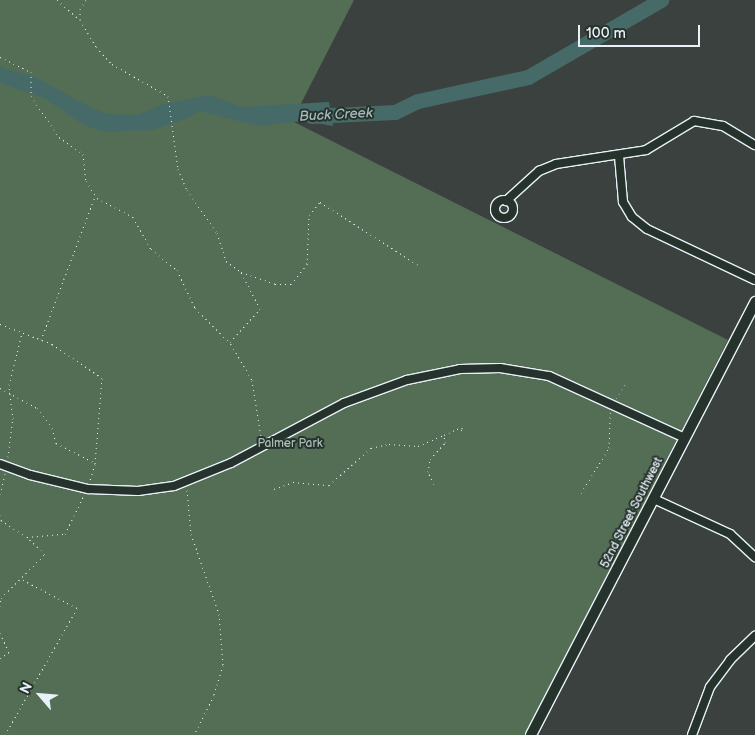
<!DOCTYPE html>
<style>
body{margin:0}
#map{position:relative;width:755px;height:735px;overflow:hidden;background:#3b413e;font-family:"Balsamiq Sans",sans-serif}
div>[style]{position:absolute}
.green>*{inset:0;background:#536e55}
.water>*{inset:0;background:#466a68}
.river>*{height:15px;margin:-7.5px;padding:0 7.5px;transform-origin:7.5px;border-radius:7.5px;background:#466a68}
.path>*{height:1px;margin-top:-0.5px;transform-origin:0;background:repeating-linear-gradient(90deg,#e8f1f8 0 1px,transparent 0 5px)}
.roads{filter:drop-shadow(1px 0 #e8f1f8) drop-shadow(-1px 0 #e8f1f8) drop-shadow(0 1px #e8f1f8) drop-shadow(0 -1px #e8f1f8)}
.street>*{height:8px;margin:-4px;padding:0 4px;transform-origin:4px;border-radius:4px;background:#26332d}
.street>.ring{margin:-4px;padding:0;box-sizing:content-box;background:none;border:8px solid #26332d;border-radius:50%}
.secondary>*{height:10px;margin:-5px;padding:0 5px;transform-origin:5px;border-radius:5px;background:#26332d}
span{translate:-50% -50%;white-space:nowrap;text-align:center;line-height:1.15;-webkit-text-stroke:4px #26332d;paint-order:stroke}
.park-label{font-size:12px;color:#acbdb7}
.street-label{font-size:12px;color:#e8f1f8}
.water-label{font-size:14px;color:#a7bbbe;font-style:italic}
.north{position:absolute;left:15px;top:670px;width:50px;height:50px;-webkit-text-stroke:4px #26332d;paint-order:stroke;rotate:297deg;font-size:14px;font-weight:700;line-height:20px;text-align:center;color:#e8f1f8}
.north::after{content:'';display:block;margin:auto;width:18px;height:22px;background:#e8f1f8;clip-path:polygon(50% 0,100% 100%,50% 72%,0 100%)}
.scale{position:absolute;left:578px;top:25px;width:122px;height:22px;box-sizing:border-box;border:2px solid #e8f1f8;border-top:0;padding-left:6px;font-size:15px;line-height:18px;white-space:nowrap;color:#e8f1f8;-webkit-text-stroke:4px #26332d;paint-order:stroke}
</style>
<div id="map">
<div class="green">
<i style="clip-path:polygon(0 0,354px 0,292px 121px,728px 340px,525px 735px,0 735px)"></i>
</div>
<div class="water">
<i style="clip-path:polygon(0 67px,35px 77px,88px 106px,108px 114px,136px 115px,164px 104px,209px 95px,242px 107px,329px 102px,333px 126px,304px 121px,258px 126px,199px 111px,188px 118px,152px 130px,104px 132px,84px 125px,44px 98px,0 83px)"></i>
</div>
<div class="river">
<i style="left:311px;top:116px;width:84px;rotate:-2.7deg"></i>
<i style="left:395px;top:112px;width:25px;rotate:-26deg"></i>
<i style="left:418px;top:101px;width:113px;rotate:-12.3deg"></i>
<i style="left:528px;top:77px;width:154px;rotate:-30.1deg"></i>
</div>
<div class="path">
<i style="left:57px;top:0;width:30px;rotate:41deg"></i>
<i style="left:80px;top:20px;width:31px;rotate:59deg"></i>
<i style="left:96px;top:47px;width:23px;rotate:47deg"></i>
<i style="left:112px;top:64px;width:64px;rotate:29.7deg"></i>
<i style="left:168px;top:96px;width:74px;rotate:82.2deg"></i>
<i style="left:178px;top:169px;width:23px;rotate:67deg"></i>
<i style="left:187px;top:190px;width:52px;rotate:55.1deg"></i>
<i style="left:217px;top:233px;width:29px;rotate:72deg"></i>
<i style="left:226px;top:261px;width:19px;rotate:36deg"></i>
<i style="left:241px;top:272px;width:36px;rotate:19deg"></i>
<i style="left:275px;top:284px;width:16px"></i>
<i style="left:291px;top:284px;width:26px;rotate:-51deg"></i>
<i style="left:307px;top:264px;width:49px;rotate:-87.7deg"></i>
<i style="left:309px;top:215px;width:17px;rotate:-50deg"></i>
<i style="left:320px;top:202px;width:117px;rotate:32.7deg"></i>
<i style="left:80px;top:19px;width:10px;rotate:-90deg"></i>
<i style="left:80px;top:9px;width:11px;rotate:-56deg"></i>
<i style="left:0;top:57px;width:34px;rotate:26deg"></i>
<i style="left:31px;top:72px;width:24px;rotate:90deg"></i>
<i style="left:31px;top:96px;width:50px;rotate:55.7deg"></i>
<i style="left:59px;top:137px;width:29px;rotate:35deg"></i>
<i style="left:83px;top:154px;width:27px;rotate:84deg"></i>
<i style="left:86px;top:181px;width:20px;rotate:57deg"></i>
<i style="left:97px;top:198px;width:41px;rotate:27.8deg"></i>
<i style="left:133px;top:217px;width:37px;rotate:61deg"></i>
<i style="left:151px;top:249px;width:33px;rotate:39deg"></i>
<i style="left:177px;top:270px;width:42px;rotate:64.7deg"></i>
<i style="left:195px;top:308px;width:51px;rotate:45deg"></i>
<i style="left:231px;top:344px;width:42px;rotate:59.7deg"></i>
<i style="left:252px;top:380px;width:58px;rotate:81deg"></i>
<i style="left:0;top:324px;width:56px;rotate:21deg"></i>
<i style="left:52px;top:344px;width:60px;rotate:34.2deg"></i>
<i style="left:102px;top:378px;width:86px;rotate:94.7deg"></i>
<i style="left:95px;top:464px;width:17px;rotate:107deg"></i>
<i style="left:41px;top:340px;width:154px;rotate:-69.4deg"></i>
<i style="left:230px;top:342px;width:45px;rotate:-47.7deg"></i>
<i style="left:260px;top:309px;width:42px;rotate:-117.2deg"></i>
<i style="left:0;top:388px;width:42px;rotate:28.4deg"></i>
<i style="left:37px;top:408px;width:25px;rotate:53deg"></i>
<i style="left:52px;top:428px;width:16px;rotate:75deg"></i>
<i style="left:56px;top:443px;width:44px;rotate:27.1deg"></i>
<i style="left:616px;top:398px;width:19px;rotate:-55deg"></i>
<i style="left:8px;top:457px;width:38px;rotate:-83deg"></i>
<i style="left:13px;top:419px;width:34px;rotate:-97deg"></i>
<i style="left:9px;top:385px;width:54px;rotate:-76deg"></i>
<i style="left:434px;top:484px;width:13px;rotate:-117deg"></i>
<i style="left:428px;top:472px;width:13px;rotate:-81deg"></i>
<i style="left:430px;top:459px;width:22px;rotate:-47deg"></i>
<i style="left:445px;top:443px;width:8px;rotate:-97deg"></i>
<i style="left:444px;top:435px;width:14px;rotate:-25deg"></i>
<i style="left:457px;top:429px;width:5px;rotate:-22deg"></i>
<i style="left:462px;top:427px;width:3px;rotate:90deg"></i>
<i style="left:462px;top:430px;width:5px;rotate:-169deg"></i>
<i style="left:274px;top:489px;width:20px;rotate:-20deg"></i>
<i style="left:293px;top:482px;width:36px;rotate:5deg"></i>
<i style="left:329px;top:485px;width:56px;rotate:-41.4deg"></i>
<i style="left:371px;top:448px;width:18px;rotate:-13deg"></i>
<i style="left:389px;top:444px;width:29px;rotate:4deg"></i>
<i style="left:418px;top:446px;width:28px;rotate:-23deg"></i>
<i style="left:187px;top:490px;width:44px;rotate:84.8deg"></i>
<i style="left:191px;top:534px;width:85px;rotate:70.7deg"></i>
<i style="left:219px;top:614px;width:51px;rotate:85.5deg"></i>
<i style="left:223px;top:665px;width:31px;rotate:107deg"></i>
<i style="left:214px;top:695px;width:45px;rotate:116.6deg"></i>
<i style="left:581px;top:493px;width:53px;rotate:-58.1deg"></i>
<i style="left:609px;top:448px;width:36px;rotate:-88deg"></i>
<i style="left:0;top:494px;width:21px;rotate:-76deg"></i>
<i style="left:0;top:515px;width:5px;rotate:79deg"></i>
<i style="left:1px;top:520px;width:30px;rotate:34deg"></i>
<i style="left:0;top:606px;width:8px;rotate:-83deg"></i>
<i style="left:1px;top:598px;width:62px;rotate:-45deg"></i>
<i style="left:45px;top:554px;width:25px;rotate:-137deg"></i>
<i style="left:27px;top:537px;width:38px;rotate:-5deg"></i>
<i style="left:65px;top:534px;width:43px;rotate:-64deg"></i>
<i style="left:0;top:633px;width:21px;rotate:65deg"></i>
<i style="left:9px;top:652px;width:11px;rotate:146deg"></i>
<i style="left:5px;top:735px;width:146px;rotate:-60.4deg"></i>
<i style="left:77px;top:608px;width:63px;rotate:-152.6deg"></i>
</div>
<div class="roads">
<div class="street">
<i style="left:619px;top:156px;width:46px;rotate:85deg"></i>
<i style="left:623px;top:202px;width:17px;rotate:59deg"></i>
<i style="left:632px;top:217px;width:19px;rotate:39deg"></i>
<i style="left:647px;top:229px;width:119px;rotate:25.3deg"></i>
<i class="ring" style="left:495px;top:200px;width:10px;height:10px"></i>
<i style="left:506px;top:201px;width:45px;rotate:-42.3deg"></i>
<i style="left:539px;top:171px;width:18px;rotate:-22deg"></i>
<i style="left:556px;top:164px;width:91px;rotate:-8.8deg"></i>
<i style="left:646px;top:150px;width:56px;rotate:-31.1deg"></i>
<i style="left:694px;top:121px;width:29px;rotate:10deg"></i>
<i style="left:723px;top:126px;width:37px;rotate:31deg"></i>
<i style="left:0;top:464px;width:32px;rotate:20deg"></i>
<i style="left:30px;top:475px;width:60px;rotate:13.6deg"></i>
<i style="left:88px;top:489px;width:50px;rotate:2.3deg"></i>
<i style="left:138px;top:491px;width:36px;rotate:-8deg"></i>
<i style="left:174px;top:486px;width:61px;rotate:-22deg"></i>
<i style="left:231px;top:463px;width:128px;rotate:-28deg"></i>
<i style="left:344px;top:403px;width:67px;rotate:-20.1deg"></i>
<i style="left:407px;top:380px;width:54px;rotate:-11.7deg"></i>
<i style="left:460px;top:369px;width:40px;rotate:-1.4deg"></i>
<i style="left:500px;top:368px;width:50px;rotate:9.3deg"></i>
<i style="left:549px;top:376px;width:149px;rotate:24.5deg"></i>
<i style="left:654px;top:499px;width:84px;rotate:24.7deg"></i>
<i style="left:730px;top:534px;width:34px;rotate:43deg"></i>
<i style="left:692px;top:735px;width:51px;rotate:-69.4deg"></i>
<i style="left:710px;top:687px;width:34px;rotate:-53deg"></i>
<i style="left:730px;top:660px;width:35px;rotate:-44deg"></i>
</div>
<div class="secondary">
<i style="left:531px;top:735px;width:488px;rotate:-62.6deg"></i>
</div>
</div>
<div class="park-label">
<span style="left:290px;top:444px">Palmer Park</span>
</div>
<div class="street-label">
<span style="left:632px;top:513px;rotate:-63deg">52nd Street Southwest</span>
</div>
<div class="water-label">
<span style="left:336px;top:115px;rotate:-3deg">Buck Creek</span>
</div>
<div class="north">N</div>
<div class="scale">100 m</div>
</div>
